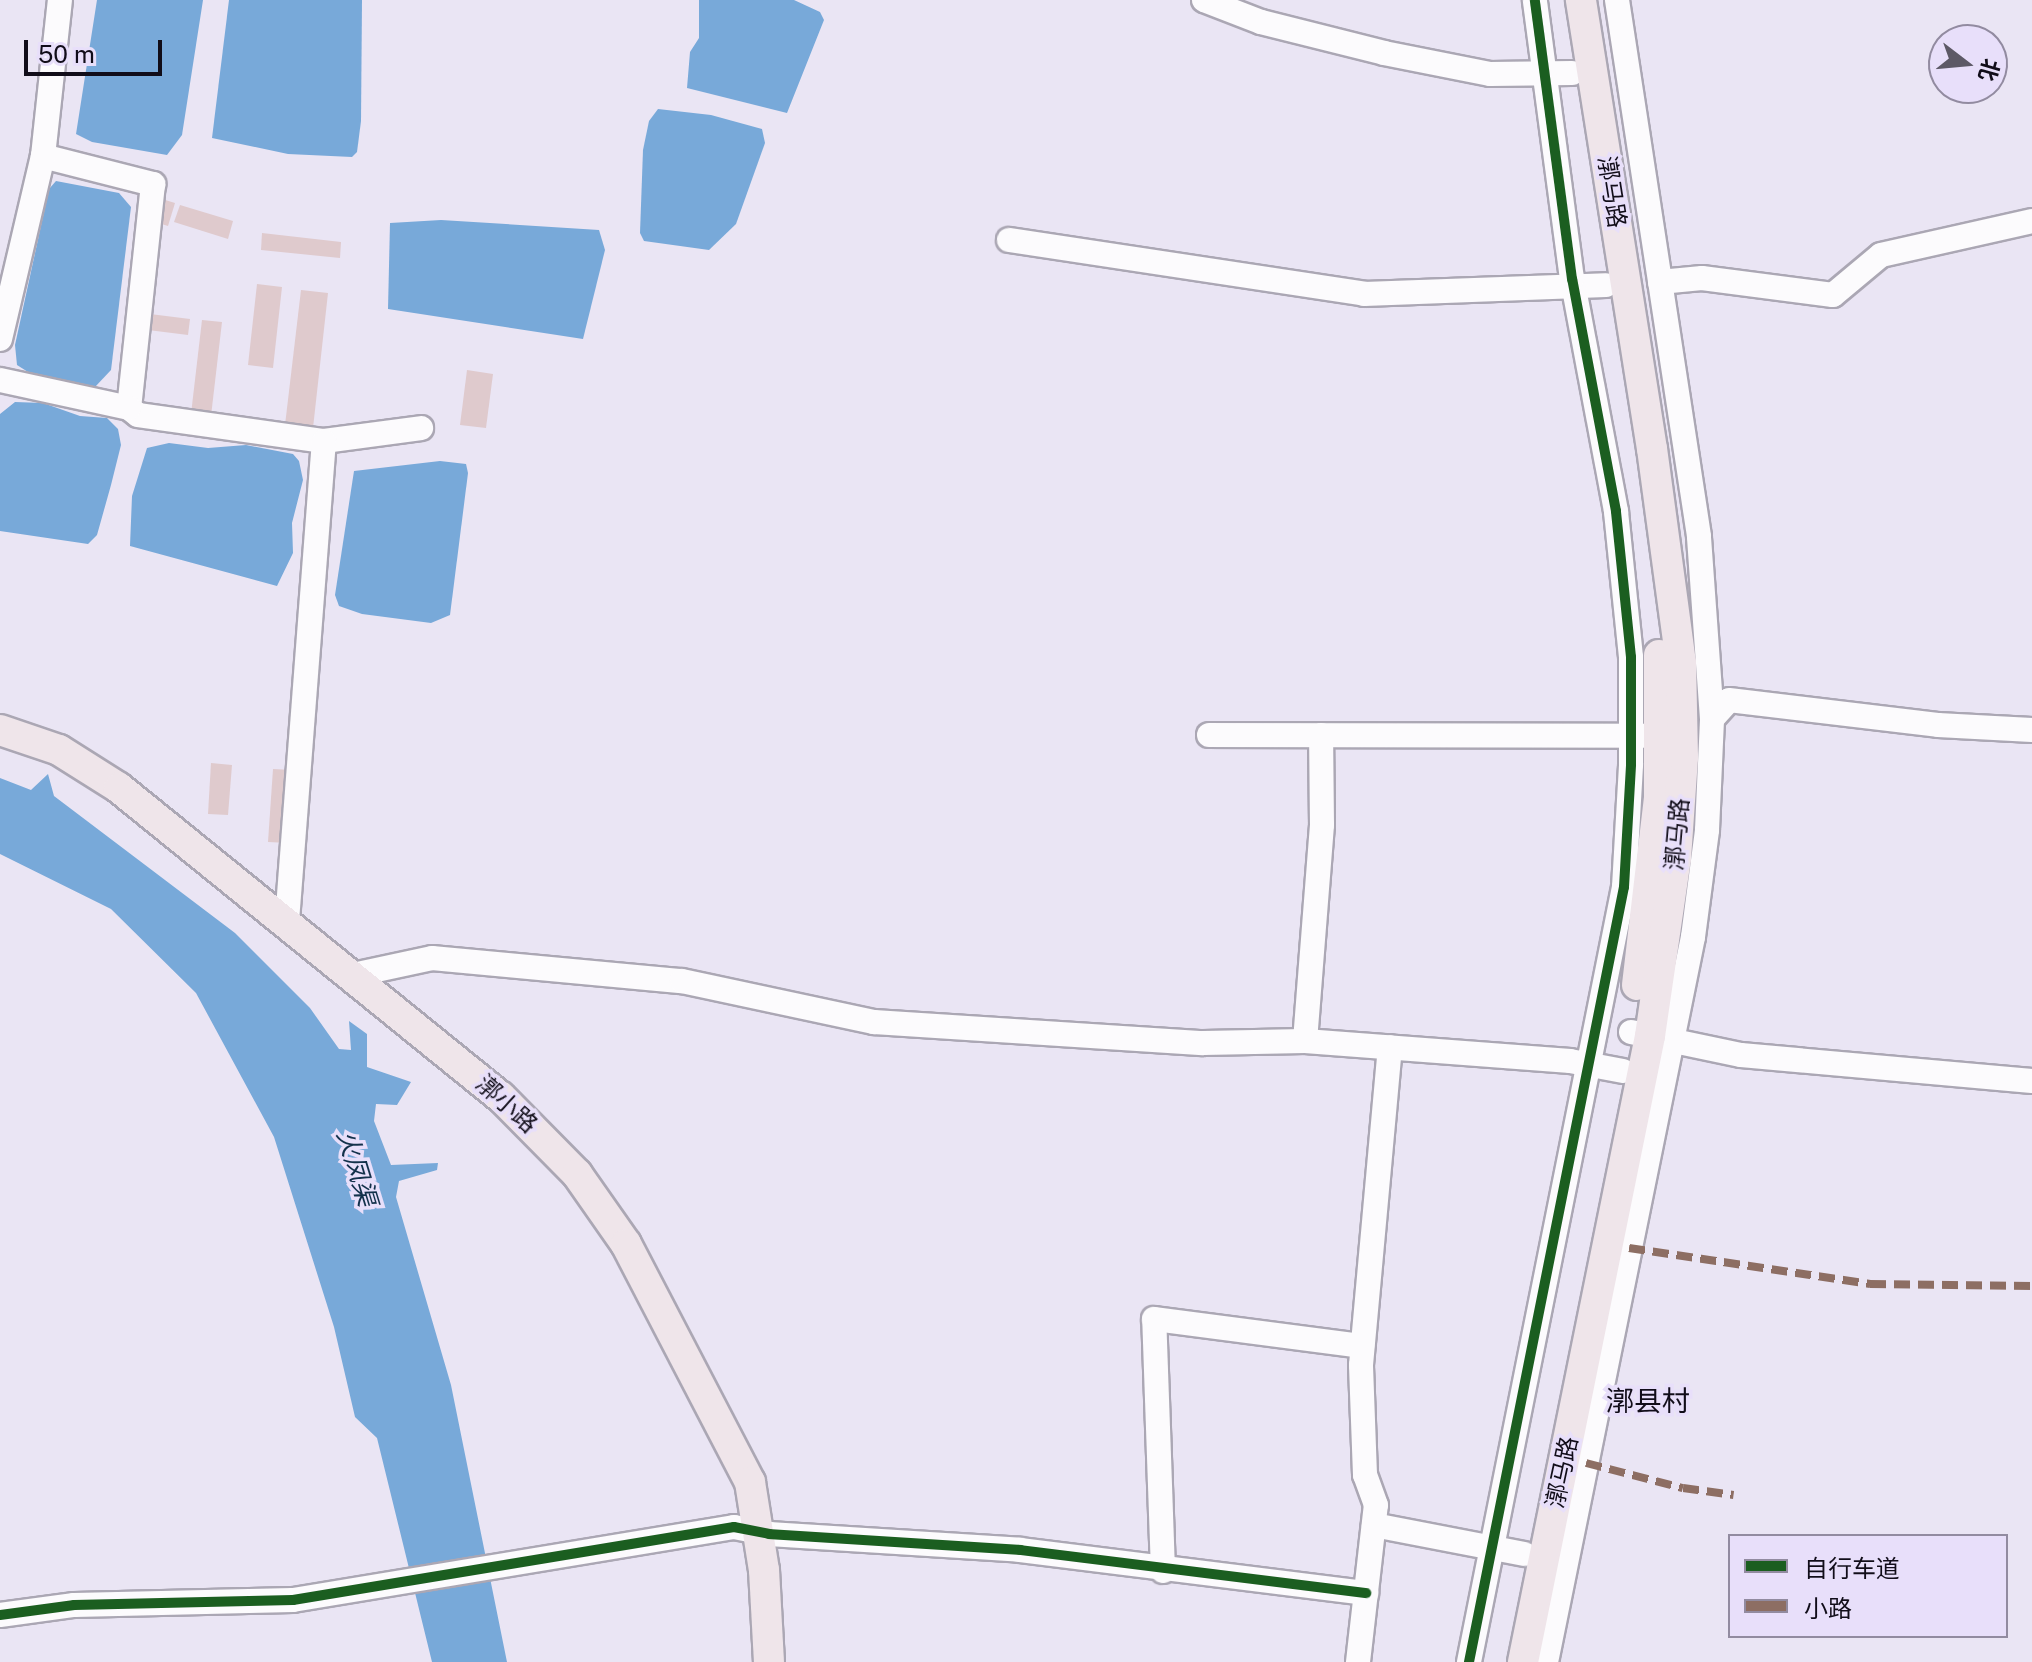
<!DOCTYPE html>
<meta charset="utf-8">
<style>
body{margin:0}
#map{position:relative;width:2032px;height:1662px;overflow:hidden;background:#eae5f4;font-family:"Public Sans","Noto Sans SC",sans-serif}
div>[style]{position:absolute}
.water>*{inset:0;background:#78a9d9}
.building>*{inset:0;background:#dfcacd}
.roads{filter:drop-shadow(2px 0 #aba7b4) drop-shadow(-2px 0 #aba7b4) drop-shadow(0 2px #aba7b4) drop-shadow(0 -2px #aba7b4)}
.minor>*{height:24px;margin:-12px;padding:0 12px;transform-origin:12px;border-radius:12px;background:#fcfbfd}
.major>*{height:30px;margin:-15px;padding:0 15px;transform-origin:15px;border-radius:15px;background:#efe5ea}
.quiet>*{height:8px;margin-top:-4px;transform-origin:0;background:repeating-linear-gradient(90deg,#8d6e63 0 16px,transparent 0 24px)}
.cycleway>*{height:10px;margin:-5px;padding:0 5px;transform-origin:5px;border-radius:5px;background:#1b5e20}
span{translate:-50% -50%;white-space:nowrap;text-align:center;line-height:1.15;-webkit-text-stroke:7px #e8dffa;paint-order:stroke}
.street-label{font-size:24px;color:#110d19}
.water-label{font-size:26px;color:#13314b;font-style:italic}
.quarter-label{font-size:28px;color:#110d19}
.legend{position:absolute;left:1728px;top:1534px;width:280px;height:104px;box-sizing:border-box;background:#e8dffa;border:2px solid #928ba0;margin:0;padding:10px 14px;list-style:none;font-size:24px;color:#110d19}
.legend li{display:flex;align-items:center;gap:16px;height:40px}
.legend b{width:40px;border:2px solid #928ba0}
.north{position:absolute;left:1928px;top:24px;width:80px;height:80px;box-sizing:border-box;background:#e8dffa;border:2px solid #928ba0;border-radius:50%;rotate:106deg;font-size:22px;font-weight:700;line-height:32px;text-align:center;color:#110d19}
.north::after{content:'';display:block;margin:auto;width:28px;height:36px;background:#5d5966;clip-path:polygon(50% 0,100% 100%,50% 72%,0 100%)}
.scale{position:absolute;left:24px;top:40px;width:138px;height:36px;box-sizing:border-box;border:4px solid #110d19;border-top:0;padding-left:10px;font-size:24px;line-height:28px;white-space:nowrap;color:#110d19;-webkit-text-stroke:6px #e8dffa;paint-order:stroke}
</style>
<div id="map">
<div class="water">
<i style="clip-path:polygon(97px 0,203px 0,182px 135px,167px 155px,92px 142px,76px 134px)"></i>
<i style="clip-path:polygon(229px 0,362px 0,361px 121px,357px 152px,352px 157px,288px 154px,212px 138px)"></i>
<i style="clip-path:polygon(699px 0,794px 0,820px 12px,824px 20px,787px 113px,687px 88px,690px 52px,699px 38px)"></i>
<i style="clip-path:polygon(658px 109px,711px 115px,762px 129px,765px 143px,736px 224px,709px 250px,644px 241px,640px 233px,643px 150px,649px 121px)"></i>
<i style="clip-path:polygon(56px 181px,119px 193px,131px 207px,111px 370px,95px 387px,28px 372px,17px 365px,15px 345px,49px 189px)"></i>
<i style="clip-path:polygon(441px 220px,599px 230px,605px 250px,583px 339px,388px 309px,390px 223px)"></i>
<i style="clip-path:polygon(15px 402px,43px 403px,80px 416px,107px 418px,118px 429px,121px 445px,111px 485px,97px 535px,88px 544px,0 531px,0 414px)"></i>
<i style="clip-path:polygon(169px 443px,208px 448px,246px 445px,293px 454px,299px 461px,303px 480px,292px 523px,293px 553px,277px 586px,130px 546px,132px 496px,147px 448px)"></i>
<i style="clip-path:polygon(440px 461px,466px 464px,468px 473px,450px 615px,431px 623px,362px 614px,339px 606px,335px 595px,354px 471px)"></i>
<i style="clip-path:polygon(48px 774px,54px 796px,235px 933px,310px 1008px,339px 1049px,351px 1050px,349px 1021px,367px 1034px,367px 1067px,411px 1082px,397px 1105px,376px 1104px,374px 1121px,391px 1165px,438px 1163px,437px 1170px,399px 1181px,396px 1197px,451px 1385px,507px 1662px,432px 1662px,377px 1438px,355px 1417px,334px 1327px,274px 1137px,196px 993px,111px 909px,0 854px,0 778px,31px 790px)"></i>
</div>
<div class="building">
<i style="clip-path:polygon(162px 199px,175px 203px,168px 226px,155px 222px)"></i>
<i style="clip-path:polygon(180px 205px,233px 221px,228px 239px,174px 222px)"></i>
<i style="clip-path:polygon(262px 233px,341px 242px,340px 258px,261px 250px)"></i>
<i style="clip-path:polygon(257px 284px,282px 287px,273px 368px,248px 365px)"></i>
<i style="clip-path:polygon(301px 290px,328px 293px,313px 428px,285px 425px)"></i>
<i style="clip-path:polygon(150px 314px,190px 319px,188px 335px,148px 330px)"></i>
<i style="clip-path:polygon(202px 320px,222px 322px,211px 416px,191px 414px)"></i>
<i style="clip-path:polygon(467px 370px,493px 374px,486px 428px,460px 425px)"></i>
<i style="clip-path:polygon(211px 763px,232px 765px,228px 815px,208px 814px)"></i>
<i style="clip-path:polygon(273px 769px,292px 770px,288px 843px,268px 842px)"></i>
</div>
<div class="roads">
<div class="minor">
<i style="left:1204px;top:0;width:61px;rotate:21.1deg"></i>
<i style="left:1261px;top:22px;width:127px;rotate:14.1deg"></i>
<i style="left:1384px;top:53px;width:108px;rotate:11.2deg"></i>
<i style="left:1490px;top:74px;width:82px;rotate:-0.7deg"></i>
<i style="left:43px;top:156px;width:114px;rotate:14.3deg"></i>
<i style="left:153px;top:184px;width:225px;rotate:96.1deg"></i>
<i style="left:129px;top:408px;width:11px;rotate:38deg"></i>
<i style="left:138px;top:415px;width:188px;rotate:8deg"></i>
<i style="left:324px;top:441px;width:98px;rotate:-7.6deg"></i>
<i style="left:1009px;top:240px;width:359px;rotate:8.6deg"></i>
<i style="left:1364px;top:294px;width:242px;rotate:-2.1deg"></i>
<i style="left:1660px;top:282px;width:42px;rotate:-5.4deg"></i>
<i style="left:1702px;top:278px;width:132px;rotate:7.4deg"></i>
<i style="left:1833px;top:295px;width:62px;rotate:-39.8deg"></i>
<i style="left:1881px;top:255px;width:155px;rotate:-12.7deg"></i>
<i style="left:0;top:339px;width:188px;rotate:-76.8deg"></i>
<i style="left:43px;top:156px;width:157px;rotate:-83.8deg"></i>
<i style="left:0;top:380px;width:132px;rotate:12.2deg"></i>
<i style="left:1712px;top:719px;width:25px;rotate:-48deg"></i>
<i style="left:1729px;top:700px;width:210px;rotate:6.8deg"></i>
<i style="left:1938px;top:725px;width:94px;rotate:3deg"></i>
<i style="left:1209px;top:735px;width:437px;rotate:0.1deg"></i>
<i style="left:287px;top:921px;width:481px;rotate:-85.6deg"></i>
<i style="left:353px;top:975px;width:81px;rotate:-12.1deg"></i>
<i style="left:432px;top:958px;width:251px;rotate:5.3deg"></i>
<i style="left:682px;top:981px;width:196px;rotate:12.1deg"></i>
<i style="left:874px;top:1022px;width:330px;rotate:3.7deg"></i>
<i style="left:1203px;top:1043px;width:102px;rotate:-1.1deg"></i>
<i style="left:1305px;top:1041px;width:266px;rotate:4.3deg"></i>
<i style="left:1570px;top:1061px;width:54px;rotate:10.7deg"></i>
<i style="left:1631px;top:1032px;width:112px;rotate:11.8deg"></i>
<i style="left:1741px;top:1055px;width:292px;rotate:5.1deg"></i>
<i style="left:1305px;top:1041px;width:217px;rotate:-85.5deg"></i>
<i style="left:1322px;top:825px;width:90px;rotate:-90.6deg"></i>
<i style="left:1374px;top:1525px;width:153px;rotate:10.9deg"></i>
<i style="left:1163px;top:1571px;width:252px;rotate:-92deg"></i>
<i style="left:1154px;top:1319px;width:210px;rotate:7.4deg"></i>
<i style="left:0;top:1615px;width:75px;rotate:-7.7deg"></i>
<i style="left:74px;top:1605px;width:219px;rotate:-1.3deg"></i>
<i style="left:293px;top:1600px;width:447px;rotate:-9.4deg"></i>
<i style="left:734px;top:1527px;width:36px;rotate:11deg"></i>
<i style="left:769px;top:1534px;width:252px;rotate:3.6deg"></i>
<i style="left:1020px;top:1550px;width:349px;rotate:7.1deg"></i>
<i style="left:1358px;top:1662px;width:158px;rotate:-83.5deg"></i>
<i style="left:1376px;top:1505px;width:32px;rotate:-110deg"></i>
<i style="left:1365px;top:1475px;width:110px;rotate:-92.1deg"></i>
<i style="left:1361px;top:1365px;width:319px;rotate:-84.8deg"></i>
<i style="left:1469px;top:1662px;width:790px;rotate:-78.69deg"></i>
<i style="left:1624px;top:887px;width:123px;rotate:-86.7deg"></i>
<i style="left:1631px;top:764px;width:107px;rotate:-90deg"></i>
<i style="left:1631px;top:657px;width:147px;rotate:-95.9deg"></i>
<i style="left:1616px;top:511px;width:236px;rotate:-100.7deg"></i>
<i style="left:1572px;top:279px;width:281px;rotate:-97.6deg"></i>
<i style="left:1546px;top:1662px;width:740px;rotate:-78.54deg"></i>
<i style="left:1693px;top:937px;width:108px;rotate:-82.5deg"></i>
<i style="left:1707px;top:830px;width:111px;rotate:-87.4deg"></i>
<i style="left:1712px;top:719px;width:183px;rotate:-94.1deg"></i>
<i style="left:1699px;top:536px;width:542px;rotate:-98.7deg"></i>
</div>
<div class="major">
<i style="left:0;top:730px;width:62px;rotate:18.7deg"></i>
<i style="left:59px;top:750px;width:71px;rotate:32.3deg"></i>
<i style="left:119px;top:788px;width:490px;rotate:39deg"></i>
<i style="left:500px;top:1096px;width:110px;rotate:45.4deg"></i>
<i style="left:577px;top:1174px;width:85px;rotate:55deg"></i>
<i style="left:626px;top:1244px;width:268px;rotate:62.5deg"></i>
<i style="left:750px;top:1482px;width:89px;rotate:81deg"></i>
<i style="left:764px;top:1570px;width:92px;rotate:86.9deg"></i>
<i style="left:1637px;top:985px;width:187px;rotate:-83.3deg"></i>
<i style="left:1659px;top:799px;width:144px;rotate:-90deg"></i>
<i style="left:1523px;top:1662px;width:639px;rotate:-78.53deg"></i>
<i style="left:1650px;top:1036px;width:180px;rotate:-81.7deg"></i>
<i style="left:1676px;top:858px;width:101px;rotate:-86deg"></i>
<i style="left:1683px;top:757px;width:94px;rotate:-91.2deg"></i>
<i style="left:1681px;top:663px;width:216px;rotate:-97.7deg"></i>
<i style="left:1652px;top:449px;width:455px;rotate:-99deg"></i>
</div>
</div>
<div class="quiet">
<i style="left:1629px;top:1248px;width:244px;rotate:8.5deg"></i>
<i style="left:1870px;top:1284px;width:162px;rotate:0.7deg"></i>
<i style="left:1586px;top:1463px;width:100px;rotate:14.5deg"></i>
<i style="left:1683px;top:1488px;width:51px;rotate:7.8deg"></i>
</div>
<div class="cycleway">
<i style="left:0;top:1615px;width:75px;rotate:-7.7deg"></i>
<i style="left:74px;top:1605px;width:219px;rotate:-1.3deg"></i>
<i style="left:293px;top:1600px;width:447px;rotate:-9.4deg"></i>
<i style="left:734px;top:1527px;width:36px;rotate:11deg"></i>
<i style="left:769px;top:1534px;width:252px;rotate:3.6deg"></i>
<i style="left:1020px;top:1550px;width:349px;rotate:7.1deg"></i>
<i style="left:1469px;top:1662px;width:790px;rotate:-78.69deg"></i>
<i style="left:1624px;top:887px;width:123px;rotate:-86.7deg"></i>
<i style="left:1631px;top:764px;width:107px;rotate:-90deg"></i>
<i style="left:1631px;top:657px;width:147px;rotate:-95.9deg"></i>
<i style="left:1616px;top:511px;width:236px;rotate:-100.7deg"></i>
<i style="left:1572px;top:279px;width:281px;rotate:-97.6deg"></i>
</div>
<div class="street-label">
<span style="left:1612px;top:192px;rotate:81deg">漷马路</span>
<span style="left:1677px;top:834px;rotate:-85deg">漷马路</span>
<span style="left:507px;top:1104px;rotate:42deg">漷小路</span>
<span style="left:1562px;top:1472px;rotate:-78deg">漷马路</span>
</div>
<div class="water-label">
<span style="left:357px;top:1168px;rotate:73deg">火凤渠</span>
</div>
<div class="quarter-label">
<span style="left:1648px;top:1401px">漷县村</span>
</div>
<ul class="legend">
<li><b style="height:10px;background:#1b5e20"></b>自行车道</li>
<li><b style="height:10px;background:#8d6e63"></b>小路</li>
</ul>
<div class="north">北</div>
<div class="scale">50 m</div>
</div>
